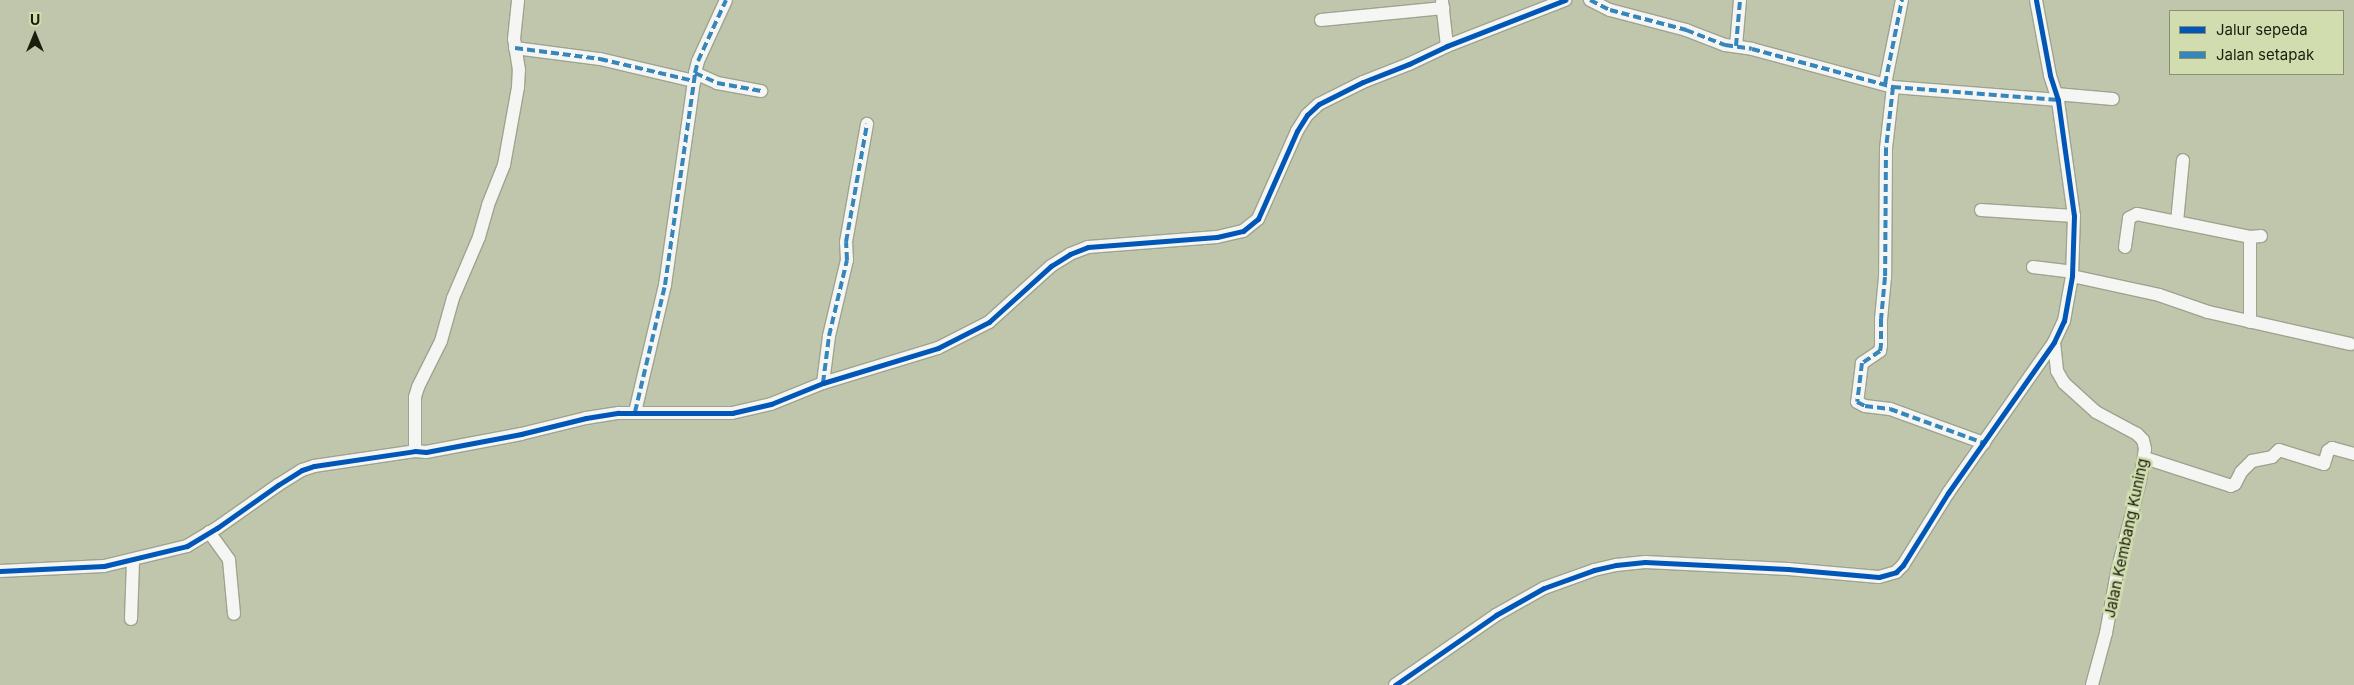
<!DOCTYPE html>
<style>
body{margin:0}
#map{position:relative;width:2354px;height:685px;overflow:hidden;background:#bfc6ac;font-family:Inter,sans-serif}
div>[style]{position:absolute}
.roads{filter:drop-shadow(1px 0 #9ea38f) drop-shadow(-1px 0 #9ea38f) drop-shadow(0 1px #9ea38f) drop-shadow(0 -1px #9ea38f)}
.minor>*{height:12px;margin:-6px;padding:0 6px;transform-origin:6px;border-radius:6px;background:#f5f6f3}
.quiet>*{height:4px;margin-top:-2px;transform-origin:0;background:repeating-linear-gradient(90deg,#3686bb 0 8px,transparent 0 12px)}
.cycleway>*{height:5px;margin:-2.5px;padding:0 2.5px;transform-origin:2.5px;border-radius:2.5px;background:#0057b8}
span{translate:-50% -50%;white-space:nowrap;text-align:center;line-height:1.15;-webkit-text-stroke:5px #d1ddaf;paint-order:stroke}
.street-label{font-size:15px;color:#1a1e0c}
.legend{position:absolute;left:2169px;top:10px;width:175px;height:65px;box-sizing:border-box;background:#d1ddaf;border:1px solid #88916e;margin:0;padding:6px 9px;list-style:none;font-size:15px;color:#1a1e0c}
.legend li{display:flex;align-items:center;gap:10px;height:25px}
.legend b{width:25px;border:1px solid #88916e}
.north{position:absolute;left:10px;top:10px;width:50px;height:50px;-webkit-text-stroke:4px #d1ddaf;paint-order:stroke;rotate:0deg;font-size:14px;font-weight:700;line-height:20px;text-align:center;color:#1a1e0c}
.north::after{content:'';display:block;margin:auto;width:18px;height:22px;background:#1a1e0c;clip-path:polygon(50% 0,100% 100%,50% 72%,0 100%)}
</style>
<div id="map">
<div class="roads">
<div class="minor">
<i style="left:1590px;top:0;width:22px;rotate:27deg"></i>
<i style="left:1610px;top:10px;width:79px;rotate:14.7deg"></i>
<i style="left:1686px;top:30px;width:42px;rotate:21deg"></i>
<i style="left:1725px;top:45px;width:27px;rotate:8deg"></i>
<i style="left:1752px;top:49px;width:146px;rotate:15.1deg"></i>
<i style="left:1893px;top:87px;width:61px;rotate:96.5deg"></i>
<i style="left:1886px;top:148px;width:129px;rotate:90.4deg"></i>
<i style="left:1885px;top:277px;width:42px;rotate:95.4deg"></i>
<i style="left:1881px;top:319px;width:26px;rotate:90deg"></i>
<i style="left:1881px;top:345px;width:6px;rotate:99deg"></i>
<i style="left:1880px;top:351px;width:22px;rotate:146deg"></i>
<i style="left:1862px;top:363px;width:39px;rotate:97deg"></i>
<i style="left:1857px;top:402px;width:9px;rotate:27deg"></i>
<i style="left:1865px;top:406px;width:25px;rotate:7deg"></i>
<i style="left:1890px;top:409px;width:100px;rotate:19.9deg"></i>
<i style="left:1442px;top:1px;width:45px;rotate:83.7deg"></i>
<i style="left:1321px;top:20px;width:123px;rotate:-5.6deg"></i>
<i style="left:1736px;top:46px;width:46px;rotate:-85deg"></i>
<i style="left:515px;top:48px;width:86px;rotate:7.4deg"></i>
<i style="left:600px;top:59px;width:97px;rotate:13.2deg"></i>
<i style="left:695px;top:73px;width:24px;rotate:24deg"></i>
<i style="left:717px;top:83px;width:45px;rotate:10.3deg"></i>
<i style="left:1885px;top:84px;width:86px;rotate:-78.6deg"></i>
<i style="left:1893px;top:87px;width:166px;rotate:4.5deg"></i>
<i style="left:2056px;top:94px;width:57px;rotate:5deg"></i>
<i style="left:1981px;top:210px;width:93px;rotate:3.7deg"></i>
<i style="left:2177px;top:222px;width:62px;rotate:-84.5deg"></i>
<i style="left:2125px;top:247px;width:29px;rotate:-82deg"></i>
<i style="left:2129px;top:218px;width:9px;rotate:-27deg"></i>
<i style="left:2137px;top:214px;width:115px;rotate:11.5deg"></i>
<i style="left:2033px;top:267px;width:39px;rotate:7deg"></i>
<i style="left:2072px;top:276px;width:89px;rotate:12.3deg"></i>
<i style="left:2159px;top:295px;width:52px;rotate:19.1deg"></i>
<i style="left:2208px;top:312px;width:146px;rotate:12.7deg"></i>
<i style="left:2250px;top:322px;width:85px;rotate:-90deg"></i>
<i style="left:2250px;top:237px;width:11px;rotate:-5deg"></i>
<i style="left:2054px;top:342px;width:29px;rotate:84deg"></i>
<i style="left:2057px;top:371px;width:14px;rotate:60deg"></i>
<i style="left:2064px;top:383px;width:43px;rotate:42.2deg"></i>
<i style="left:2096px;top:412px;width:47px;rotate:28.2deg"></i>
<i style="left:2137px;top:434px;width:8px;rotate:45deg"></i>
<i style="left:2143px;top:440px;width:9px;rotate:77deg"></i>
<i style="left:2145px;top:449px;width:32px;rotate:99deg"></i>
<i style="left:2140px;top:481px;width:94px;rotate:104.2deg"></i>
<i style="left:2117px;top:572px;width:62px;rotate:100.2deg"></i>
<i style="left:2106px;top:633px;width:54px;rotate:105.1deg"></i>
<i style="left:823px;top:383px;width:47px;rotate:-82.7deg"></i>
<i style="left:829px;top:336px;width:78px;rotate:-76.7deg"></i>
<i style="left:847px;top:260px;width:18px;rotate:-93deg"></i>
<i style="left:846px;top:242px;width:120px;rotate:-79.9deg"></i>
<i style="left:635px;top:412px;width:130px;rotate:-76.7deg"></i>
<i style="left:665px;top:285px;width:214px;rotate:-81.9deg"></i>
<i style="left:695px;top:73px;width:12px;rotate:-76deg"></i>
<i style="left:698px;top:61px;width:67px;rotate:-65.3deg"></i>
<i style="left:415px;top:451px;width:54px;rotate:-90deg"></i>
<i style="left:415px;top:397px;width:10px;rotate:-73deg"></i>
<i style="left:418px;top:387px;width:51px;rotate:-63.4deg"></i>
<i style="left:441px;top:341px;width:45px;rotate:-74.4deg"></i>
<i style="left:453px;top:298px;width:66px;rotate:-66.9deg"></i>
<i style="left:479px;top:237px;width:33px;rotate:-74deg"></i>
<i style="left:488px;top:205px;width:43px;rotate:-68.2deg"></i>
<i style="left:504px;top:165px;width:79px;rotate:-79.8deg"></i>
<i style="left:518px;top:87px;width:17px;rotate:-87deg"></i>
<i style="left:519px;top:70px;width:31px;rotate:-99deg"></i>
<i style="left:514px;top:39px;width:39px;rotate:-84deg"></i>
<i style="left:2145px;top:458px;width:90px;rotate:18deg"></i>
<i style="left:2231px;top:486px;width:4px;rotate:-27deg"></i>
<i style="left:2235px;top:484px;width:13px;rotate:-63deg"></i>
<i style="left:2241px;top:472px;width:16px;rotate:-45deg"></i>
<i style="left:2252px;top:461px;width:20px;rotate:-11deg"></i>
<i style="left:2272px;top:457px;width:10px;rotate:-45deg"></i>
<i style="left:2279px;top:450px;width:47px;rotate:17.3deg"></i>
<i style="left:2324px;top:464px;width:14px;rotate:-73deg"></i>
<i style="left:2328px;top:451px;width:5px;rotate:-37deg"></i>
<i style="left:2332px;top:448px;width:23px;rotate:15deg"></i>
<i style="left:209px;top:532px;width:34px;rotate:54deg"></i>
<i style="left:229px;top:560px;width:54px;rotate:84.7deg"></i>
<i style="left:0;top:571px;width:104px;rotate:-2.8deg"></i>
<i style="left:104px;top:566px;width:85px;rotate:-13.5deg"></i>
<i style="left:187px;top:546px;width:35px;rotate:-31deg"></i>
<i style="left:217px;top:528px;width:75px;rotate:-35.2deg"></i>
<i style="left:278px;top:485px;width:28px;rotate:-32deg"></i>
<i style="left:302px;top:470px;width:13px;rotate:-18deg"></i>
<i style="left:314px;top:466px;width:102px;rotate:-8.4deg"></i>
<i style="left:415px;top:451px;width:11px;rotate:5deg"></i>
<i style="left:426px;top:452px;width:97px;rotate:-10.7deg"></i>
<i style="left:521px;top:434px;width:67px;rotate:-13.8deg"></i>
<i style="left:586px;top:418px;width:33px;rotate:-9deg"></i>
<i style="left:619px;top:413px;width:113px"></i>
<i style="left:732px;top:413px;width:40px;rotate:-13deg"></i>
<i style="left:771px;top:404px;width:56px;rotate:-22deg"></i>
<i style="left:823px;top:383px;width:120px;rotate:-16.9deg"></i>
<i style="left:938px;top:348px;width:57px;rotate:-27deg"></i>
<i style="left:989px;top:322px;width:84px;rotate:-42.1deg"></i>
<i style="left:1051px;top:266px;width:22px;rotate:-32deg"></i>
<i style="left:1070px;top:254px;width:19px;rotate:-21deg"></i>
<i style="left:1088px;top:247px;width:129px;rotate:-4.4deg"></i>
<i style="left:1217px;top:237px;width:27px;rotate:-13deg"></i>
<i style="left:1243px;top:231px;width:19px;rotate:-39deg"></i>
<i style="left:1258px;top:219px;width:96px;rotate:-66.1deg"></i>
<i style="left:1297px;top:131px;width:19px;rotate:-58deg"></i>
<i style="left:1307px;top:115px;width:16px;rotate:-43deg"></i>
<i style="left:1319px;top:104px;width:49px;rotate:-26.6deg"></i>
<i style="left:1363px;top:82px;width:49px;rotate:-21.4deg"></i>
<i style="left:1409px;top:64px;width:42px;rotate:-25.3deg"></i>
<i style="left:1447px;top:46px;width:127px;rotate:-21.3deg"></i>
<i style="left:131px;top:619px;width:58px;rotate:-88deg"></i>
<i style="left:1395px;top:685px;width:123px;rotate:-34.7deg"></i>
<i style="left:1496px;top:615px;width:55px;rotate:-29.4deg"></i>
<i style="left:1544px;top:588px;width:53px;rotate:-19.8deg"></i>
<i style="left:1594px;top:570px;width:23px;rotate:-13deg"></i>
<i style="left:1616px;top:565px;width:29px;rotate:-6deg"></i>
<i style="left:1645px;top:562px;width:143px;rotate:2.8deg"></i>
<i style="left:1788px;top:569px;width:91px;rotate:5deg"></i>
<i style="left:1879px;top:577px;width:18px;rotate:-16deg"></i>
<i style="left:1896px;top:572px;width:10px;rotate:-45deg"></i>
<i style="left:1903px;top:565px;width:85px;rotate:-58deg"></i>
<i style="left:1948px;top:493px;width:184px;rotate:-54.9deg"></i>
<i style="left:2054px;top:342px;width:23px;rotate:-65deg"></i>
<i style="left:2064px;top:321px;width:46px;rotate:-79.9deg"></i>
<i style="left:2072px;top:276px;width:60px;rotate:-88.1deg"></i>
<i style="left:2074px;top:216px;width:117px;rotate:-97.9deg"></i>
<i style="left:2058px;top:100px;width:26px;rotate:-108deg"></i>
<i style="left:2050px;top:75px;width:76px;rotate:-100.6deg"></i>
</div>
</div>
<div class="quiet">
<i style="left:1590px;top:0;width:22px;rotate:27deg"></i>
<i style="left:1610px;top:10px;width:79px;rotate:14.7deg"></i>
<i style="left:1686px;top:30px;width:42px;rotate:21deg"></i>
<i style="left:1725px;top:45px;width:27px;rotate:8deg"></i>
<i style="left:1752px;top:49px;width:146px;rotate:15.1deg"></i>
<i style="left:1893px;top:87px;width:61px;rotate:96.5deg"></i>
<i style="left:1886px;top:148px;width:129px;rotate:90.4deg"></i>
<i style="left:1885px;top:277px;width:42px;rotate:95.4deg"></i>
<i style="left:1881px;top:319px;width:26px;rotate:90deg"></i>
<i style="left:1881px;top:345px;width:6px;rotate:99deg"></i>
<i style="left:1880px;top:351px;width:22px;rotate:146deg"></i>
<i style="left:1862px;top:363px;width:39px;rotate:97deg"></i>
<i style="left:1857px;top:402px;width:9px;rotate:27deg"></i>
<i style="left:1865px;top:406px;width:25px;rotate:7deg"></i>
<i style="left:1890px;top:409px;width:100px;rotate:19.9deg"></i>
<i style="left:1736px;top:46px;width:46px;rotate:-85deg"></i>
<i style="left:515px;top:48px;width:86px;rotate:7.4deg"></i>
<i style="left:600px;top:59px;width:97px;rotate:13.2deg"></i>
<i style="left:695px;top:73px;width:24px;rotate:24deg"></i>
<i style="left:717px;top:83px;width:45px;rotate:10.3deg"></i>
<i style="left:1885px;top:84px;width:86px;rotate:-78.6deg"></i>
<i style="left:1893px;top:87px;width:166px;rotate:4.5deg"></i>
<i style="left:823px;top:383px;width:47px;rotate:-82.7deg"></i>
<i style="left:829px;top:336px;width:78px;rotate:-76.7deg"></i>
<i style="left:847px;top:260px;width:18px;rotate:-93deg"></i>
<i style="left:846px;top:242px;width:120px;rotate:-79.9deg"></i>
<i style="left:635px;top:412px;width:130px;rotate:-76.7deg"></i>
<i style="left:665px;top:285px;width:214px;rotate:-81.9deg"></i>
<i style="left:695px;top:73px;width:12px;rotate:-76deg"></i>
<i style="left:698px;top:61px;width:67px;rotate:-65.3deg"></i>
</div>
<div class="cycleway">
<i style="left:0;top:571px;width:104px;rotate:-2.8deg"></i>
<i style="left:104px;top:566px;width:85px;rotate:-13.5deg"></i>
<i style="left:187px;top:546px;width:35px;rotate:-31deg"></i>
<i style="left:217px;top:528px;width:75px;rotate:-35.2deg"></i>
<i style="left:278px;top:485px;width:28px;rotate:-32deg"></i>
<i style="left:302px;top:470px;width:13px;rotate:-18deg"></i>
<i style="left:314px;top:466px;width:102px;rotate:-8.4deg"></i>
<i style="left:415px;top:451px;width:11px;rotate:5deg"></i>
<i style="left:426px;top:452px;width:97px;rotate:-10.7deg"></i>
<i style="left:521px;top:434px;width:67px;rotate:-13.8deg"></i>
<i style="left:586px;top:418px;width:33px;rotate:-9deg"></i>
<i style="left:619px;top:413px;width:113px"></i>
<i style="left:732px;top:413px;width:40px;rotate:-13deg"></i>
<i style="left:771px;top:404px;width:56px;rotate:-22deg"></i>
<i style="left:823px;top:383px;width:120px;rotate:-16.9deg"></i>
<i style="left:938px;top:348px;width:57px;rotate:-27deg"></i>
<i style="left:989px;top:322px;width:84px;rotate:-42.1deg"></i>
<i style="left:1051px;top:266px;width:22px;rotate:-32deg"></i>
<i style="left:1070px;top:254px;width:19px;rotate:-21deg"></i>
<i style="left:1088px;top:247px;width:129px;rotate:-4.4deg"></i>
<i style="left:1217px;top:237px;width:27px;rotate:-13deg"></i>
<i style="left:1243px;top:231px;width:19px;rotate:-39deg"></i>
<i style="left:1258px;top:219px;width:96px;rotate:-66.1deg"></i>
<i style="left:1297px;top:131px;width:19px;rotate:-58deg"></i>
<i style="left:1307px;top:115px;width:16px;rotate:-43deg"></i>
<i style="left:1319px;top:104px;width:49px;rotate:-26.6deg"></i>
<i style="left:1363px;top:82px;width:49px;rotate:-21.4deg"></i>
<i style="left:1409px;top:64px;width:42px;rotate:-25.3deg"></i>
<i style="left:1447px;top:46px;width:127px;rotate:-21.3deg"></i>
<i style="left:1395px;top:685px;width:123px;rotate:-34.7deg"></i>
<i style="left:1496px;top:615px;width:55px;rotate:-29.4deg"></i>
<i style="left:1544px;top:588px;width:53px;rotate:-19.8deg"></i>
<i style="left:1594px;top:570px;width:23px;rotate:-13deg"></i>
<i style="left:1616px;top:565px;width:29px;rotate:-6deg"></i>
<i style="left:1645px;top:562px;width:143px;rotate:2.8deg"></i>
<i style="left:1788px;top:569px;width:91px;rotate:5deg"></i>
<i style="left:1879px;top:577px;width:18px;rotate:-16deg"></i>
<i style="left:1896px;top:572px;width:10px;rotate:-45deg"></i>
<i style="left:1903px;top:565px;width:85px;rotate:-58deg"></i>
<i style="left:1948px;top:493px;width:184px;rotate:-54.9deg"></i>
<i style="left:2054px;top:342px;width:23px;rotate:-65deg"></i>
<i style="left:2064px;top:321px;width:46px;rotate:-79.9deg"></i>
<i style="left:2072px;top:276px;width:60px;rotate:-88.1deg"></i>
<i style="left:2074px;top:216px;width:117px;rotate:-97.9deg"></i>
<i style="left:2058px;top:100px;width:26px;rotate:-108deg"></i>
<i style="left:2050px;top:75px;width:76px;rotate:-100.6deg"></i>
</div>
<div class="street-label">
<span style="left:2126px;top:538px;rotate:-78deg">Jalan Kembang Kuning</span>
</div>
<ul class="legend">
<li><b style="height:6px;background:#0057b8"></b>Jalur sepeda</li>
<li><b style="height:6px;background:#3686bb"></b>Jalan setapak</li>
</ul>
<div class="north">U</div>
</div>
